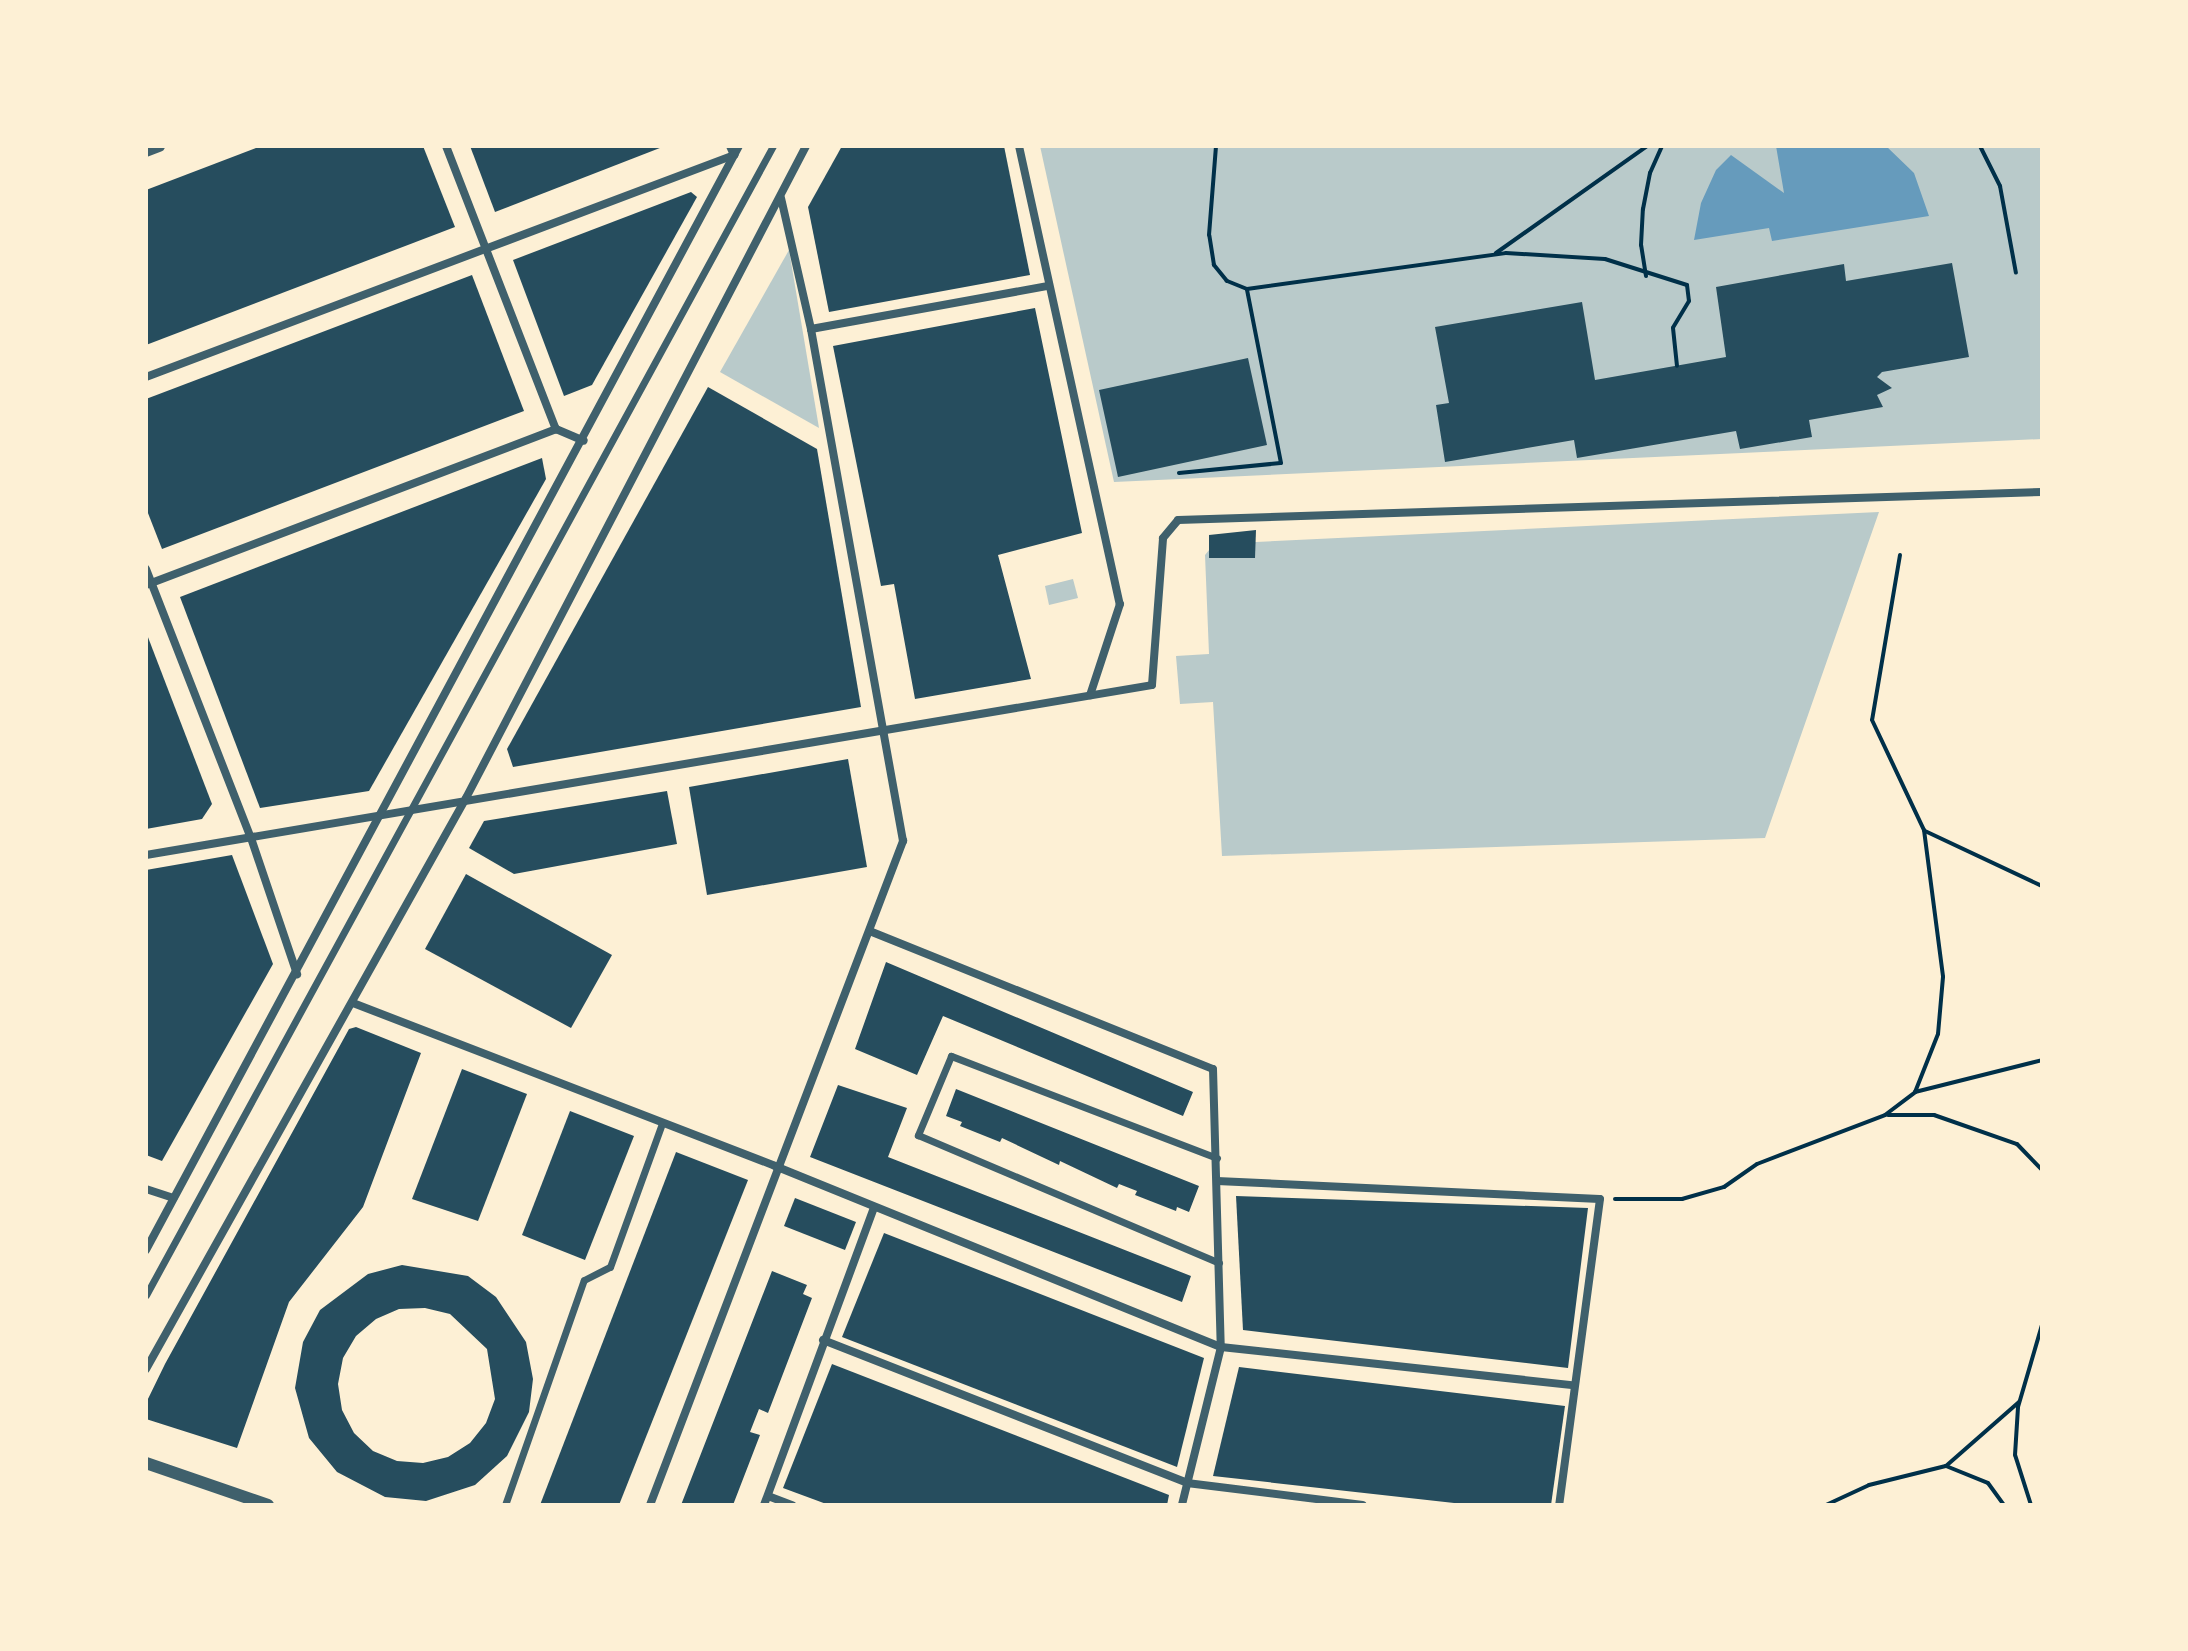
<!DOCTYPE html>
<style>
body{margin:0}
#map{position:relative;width:2188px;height:1651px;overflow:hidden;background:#fdf0d5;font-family:"Roboto Serif",serif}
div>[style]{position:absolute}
.green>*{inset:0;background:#b9caca}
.water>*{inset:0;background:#669bbc}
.building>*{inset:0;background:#264d5e}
.path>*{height:4px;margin:-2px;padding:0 2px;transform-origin:2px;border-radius:2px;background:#003049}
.pedestrian>*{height:7px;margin:-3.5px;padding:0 3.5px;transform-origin:3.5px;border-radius:3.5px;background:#3f606c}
.minor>*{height:8px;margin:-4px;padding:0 4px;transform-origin:4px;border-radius:4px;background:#3f606c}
.tertiary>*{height:12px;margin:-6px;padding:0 6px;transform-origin:6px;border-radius:6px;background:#3f606c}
span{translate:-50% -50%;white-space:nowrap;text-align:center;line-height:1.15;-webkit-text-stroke:8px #fdf0d5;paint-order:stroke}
.frame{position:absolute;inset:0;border:148px solid #fdf0d5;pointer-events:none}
</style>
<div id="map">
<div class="green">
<i style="clip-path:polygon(1040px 146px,2042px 146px,2042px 439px,1114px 482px)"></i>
<i style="clip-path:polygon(789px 250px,819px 428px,720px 372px)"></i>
<i style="clip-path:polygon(1879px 512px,1765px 838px,1222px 856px,1213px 702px,1180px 704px,1176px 656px,1209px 654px,1205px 555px,1214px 544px)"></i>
<i style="clip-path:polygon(1073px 579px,1078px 598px,1049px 605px,1045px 586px)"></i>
</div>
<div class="water">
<i style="clip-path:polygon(1776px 146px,1886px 146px,1914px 173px,1929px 216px,1772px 241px,1769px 228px,1694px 240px,1701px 203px,1716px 170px,1731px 155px,1784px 193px)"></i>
</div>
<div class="building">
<i style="clip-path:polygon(261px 146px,423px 146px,455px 227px,146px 345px,146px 190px)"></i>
<i style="clip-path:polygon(470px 146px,665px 146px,495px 212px)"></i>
<i style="clip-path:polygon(842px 146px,1004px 146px,1030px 275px,829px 312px,808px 207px)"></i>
<i style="clip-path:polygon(691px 192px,697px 197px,592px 385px,564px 396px,513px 260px)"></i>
<i style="clip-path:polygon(1952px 263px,1969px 357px,1882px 372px,1877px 377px,1892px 388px,1877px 395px,1883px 407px,1809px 420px,1812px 437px,1740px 449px,1736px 431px,1577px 458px,1574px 440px,1445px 462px,1436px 405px,1449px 403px,1435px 327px,1582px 302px,1595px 380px,1726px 357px,1716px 287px,1844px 264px,1846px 281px)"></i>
<i style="clip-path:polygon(472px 275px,524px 411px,162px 549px,146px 508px,146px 399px)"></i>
<i style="clip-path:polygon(1035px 308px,1082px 533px,998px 555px,1031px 679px,915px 699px,894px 584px,881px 586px,833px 346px)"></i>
<i style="clip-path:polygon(1248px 358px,1267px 445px,1118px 477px,1099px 390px)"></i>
<i style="clip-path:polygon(708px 387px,817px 449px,861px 707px,513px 767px,507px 749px)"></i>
<i style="clip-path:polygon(542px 458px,546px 479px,369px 791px,260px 808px,180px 597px)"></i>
<i style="clip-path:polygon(1256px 530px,1255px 558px,1209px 558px,1209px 535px)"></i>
<i style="clip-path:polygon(146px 632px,212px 804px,202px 819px,146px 829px)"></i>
<i style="clip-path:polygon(848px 759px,867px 867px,707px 895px,689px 787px)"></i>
<i style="clip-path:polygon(667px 791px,677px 844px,514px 874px,469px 848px,484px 821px)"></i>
<i style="clip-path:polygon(232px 855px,273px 964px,162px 1161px,146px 1155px,146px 870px)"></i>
<i style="clip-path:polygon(466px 874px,612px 955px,571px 1028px,425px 949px)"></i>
<i style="clip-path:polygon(886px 962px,1193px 1092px,1183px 1116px,943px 1016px,917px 1075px,855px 1049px)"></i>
<i style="clip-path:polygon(356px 1027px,421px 1053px,363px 1207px,289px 1302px,237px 1448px,146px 1419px,146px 1403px,165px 1364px,349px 1029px)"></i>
<i style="clip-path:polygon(462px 1069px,527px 1094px,478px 1221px,412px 1199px)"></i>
<i style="clip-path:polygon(838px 1085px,907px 1108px,888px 1157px,1191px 1276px,1182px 1302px,810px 1157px)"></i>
<i style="clip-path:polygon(956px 1089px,1199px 1186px,1189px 1212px,1177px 1207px,1176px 1211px,1135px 1195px,1137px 1191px,1119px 1184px,1117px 1188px,1060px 1161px,1059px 1165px,1002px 1138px,1000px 1142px,960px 1126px,962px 1122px,946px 1116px)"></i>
<i style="clip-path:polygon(570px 1111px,634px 1136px,585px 1260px,522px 1235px)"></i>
<i style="clip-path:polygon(676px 1152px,748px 1180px,619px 1505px,540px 1505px)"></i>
<i style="clip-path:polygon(1236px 1196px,1588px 1208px,1568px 1368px,1243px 1330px)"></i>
<i style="clip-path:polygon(795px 1198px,856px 1222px,845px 1250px,784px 1226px)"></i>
<i style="clip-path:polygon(884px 1233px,1204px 1358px,1177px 1467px,842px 1337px)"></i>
<i style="clip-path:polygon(evenodd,402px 1265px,468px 1276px,496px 1297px,526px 1342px,533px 1379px,529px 1412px,507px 1456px,475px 1485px,426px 1501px,385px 1497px,337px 1472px,309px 1438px,295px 1388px,303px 1342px,320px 1310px,368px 1274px,402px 1265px,425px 1308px,450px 1314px,487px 1349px,495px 1399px,486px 1423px,470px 1443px,448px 1457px,423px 1463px,397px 1461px,373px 1451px,354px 1433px,342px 1410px,338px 1384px,343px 1358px,356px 1336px,376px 1319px,399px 1309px,425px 1308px)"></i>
<i style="clip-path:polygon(772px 1271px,807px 1285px,803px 1294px,812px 1298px,768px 1413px,759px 1409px,750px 1432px,760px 1435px,733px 1505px,681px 1505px)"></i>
<i style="clip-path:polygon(832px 1364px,1169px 1495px,1167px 1505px,829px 1505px,783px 1488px)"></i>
<i style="clip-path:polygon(1239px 1367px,1565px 1406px,1551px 1505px,1472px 1505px,1213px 1476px)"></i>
</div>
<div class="path">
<i style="left:1980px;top:146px;width:45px;rotate:63.4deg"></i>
<i style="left:2000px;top:186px;width:88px;rotate:79.6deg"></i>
<i style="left:1496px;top:253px;width:185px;rotate:-35.3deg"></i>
<i style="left:1646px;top:276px;width:31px;rotate:-99deg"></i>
<i style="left:1641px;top:245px;width:36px;rotate:-87deg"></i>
<i style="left:1643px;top:209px;width:37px;rotate:-79deg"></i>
<i style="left:1650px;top:173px;width:30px;rotate:-66deg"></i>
<i style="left:1247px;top:289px;width:261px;rotate:-7.9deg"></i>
<i style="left:1506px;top:253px;width:99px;rotate:3.5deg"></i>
<i style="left:1605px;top:259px;width:86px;rotate:17.6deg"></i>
<i style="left:1687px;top:285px;width:16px;rotate:83deg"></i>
<i style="left:1689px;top:301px;width:31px;rotate:121deg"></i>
<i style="left:1673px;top:328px;width:38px;rotate:84deg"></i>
<i style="left:1179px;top:473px;width:102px;rotate:-5.6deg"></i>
<i style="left:1281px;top:463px;width:177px;rotate:-101.1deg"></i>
<i style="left:1247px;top:289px;width:22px;rotate:-158deg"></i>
<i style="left:1227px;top:281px;width:21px;rotate:-129deg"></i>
<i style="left:1214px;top:265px;width:30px;rotate:-99deg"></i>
<i style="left:1209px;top:235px;width:89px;rotate:-85.5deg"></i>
<i style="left:1900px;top:555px;width:167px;rotate:99.6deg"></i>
<i style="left:1872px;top:720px;width:122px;rotate:64.7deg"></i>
<i style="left:1924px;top:830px;width:148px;rotate:82.6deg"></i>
<i style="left:1943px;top:977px;width:57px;rotate:95deg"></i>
<i style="left:1938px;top:1034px;width:62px;rotate:111.6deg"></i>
<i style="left:1925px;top:831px;width:129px;rotate:25.2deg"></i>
<i style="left:1888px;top:1115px;width:46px"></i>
<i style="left:1934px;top:1115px;width:88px;rotate:19.3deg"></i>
<i style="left:2017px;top:1144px;width:36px;rotate:46deg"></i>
<i style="left:1615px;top:1199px;width:67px"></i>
<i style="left:1682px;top:1199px;width:44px;rotate:-15.9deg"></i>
<i style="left:1724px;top:1187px;width:40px;rotate:-34.9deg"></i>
<i style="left:1757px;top:1164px;width:137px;rotate:-20.9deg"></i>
<i style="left:1885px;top:1115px;width:38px;rotate:-37deg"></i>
<i style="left:1915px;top:1092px;width:131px;rotate:-14.1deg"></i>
<i style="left:1946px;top:1466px;width:97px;rotate:-41.2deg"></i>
<i style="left:1826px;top:1505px;width:47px;rotate:-24.9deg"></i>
<i style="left:1869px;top:1485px;width:79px;rotate:-13.9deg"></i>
<i style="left:1946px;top:1466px;width:45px;rotate:22deg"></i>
<i style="left:1988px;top:1483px;width:27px;rotate:54deg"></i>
<i style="left:2031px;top:1505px;width:52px;rotate:-107.7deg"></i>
<i style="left:2015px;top:1455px;width:48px;rotate:-86.4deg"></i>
<i style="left:2018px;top:1407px;width:85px;rotate:-73.7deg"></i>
</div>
<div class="pedestrian">
<i style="left:1217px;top:1158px;width:285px;rotate:-159deg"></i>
<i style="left:951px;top:1056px;width:86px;rotate:112.7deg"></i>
<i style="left:918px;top:1135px;width:327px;rotate:23deg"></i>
<i style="left:146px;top:1295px;width:1309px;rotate:-61.38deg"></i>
<i style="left:505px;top:1505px;width:238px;rotate:-70.7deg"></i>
<i style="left:584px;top:1280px;width:29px;rotate:-27deg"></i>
<i style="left:610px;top:1267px;width:150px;rotate:-70.1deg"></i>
</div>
<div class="minor">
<i style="left:446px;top:146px;width:304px;rotate:68.8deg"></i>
<i style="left:556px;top:429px;width:30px;rotate:23deg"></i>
<i style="left:1019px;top:146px;width:469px;rotate:77.6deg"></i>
<i style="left:1120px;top:604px;width:96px;rotate:108.2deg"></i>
<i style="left:811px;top:329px;width:241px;rotate:-10.3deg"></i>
<i style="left:146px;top:377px;width:629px;rotate:-20.68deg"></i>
<i style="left:734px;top:155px;width:10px;rotate:-114deg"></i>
<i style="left:146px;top:569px;width:289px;rotate:68.7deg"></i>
<i style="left:251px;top:838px;width:144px;rotate:71.3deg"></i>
<i style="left:146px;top:585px;width:439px;rotate:-20.8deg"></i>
<i style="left:146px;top:855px;width:1020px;rotate:-9.59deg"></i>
<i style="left:1152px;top:685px;width:147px;rotate:-85.7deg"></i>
<i style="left:1163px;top:538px;width:23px;rotate:-50deg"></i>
<i style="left:1178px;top:520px;width:864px;rotate:-1.86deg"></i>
<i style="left:872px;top:932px;width:367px;rotate:21.9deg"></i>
<i style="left:1213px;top:1069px;width:278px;rotate:88.4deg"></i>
<i style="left:1221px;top:1347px;width:163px;rotate:103.9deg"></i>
<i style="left:353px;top:1003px;width:452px;rotate:21.1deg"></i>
<i style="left:775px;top:1166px;width:481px;rotate:22.1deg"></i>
<i style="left:1221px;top:1347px;width:353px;rotate:6.2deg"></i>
<i style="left:1217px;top:1181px;width:383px;rotate:2.7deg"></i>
<i style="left:1600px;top:1199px;width:309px;rotate:97.6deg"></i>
<i style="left:146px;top:1189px;width:29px;rotate:18deg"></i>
<i style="left:146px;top:1250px;width:1253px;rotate:-61.76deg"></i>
<i style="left:823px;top:1340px;width:391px;rotate:21.4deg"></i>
<i style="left:1187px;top:1483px;width:177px;rotate:7.1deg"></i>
<i style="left:146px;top:1369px;width:655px;rotate:-60.73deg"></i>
<i style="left:466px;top:798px;width:735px;rotate:-62.46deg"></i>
<i style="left:768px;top:1496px;width:26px;rotate:21deg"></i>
<i style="left:650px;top:1505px;width:711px;rotate:-69.14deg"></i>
<i style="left:903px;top:841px;width:520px;rotate:-100.19deg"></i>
<i style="left:811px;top:329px;width:134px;rotate:-102.9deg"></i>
<i style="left:764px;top:1505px;width:317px;rotate:-69.7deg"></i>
</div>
<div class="tertiary">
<i style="left:146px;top:151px;width:14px;rotate:-21deg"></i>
<i style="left:146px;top:1463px;width:129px;rotate:19deg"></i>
</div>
<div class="frame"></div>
</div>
